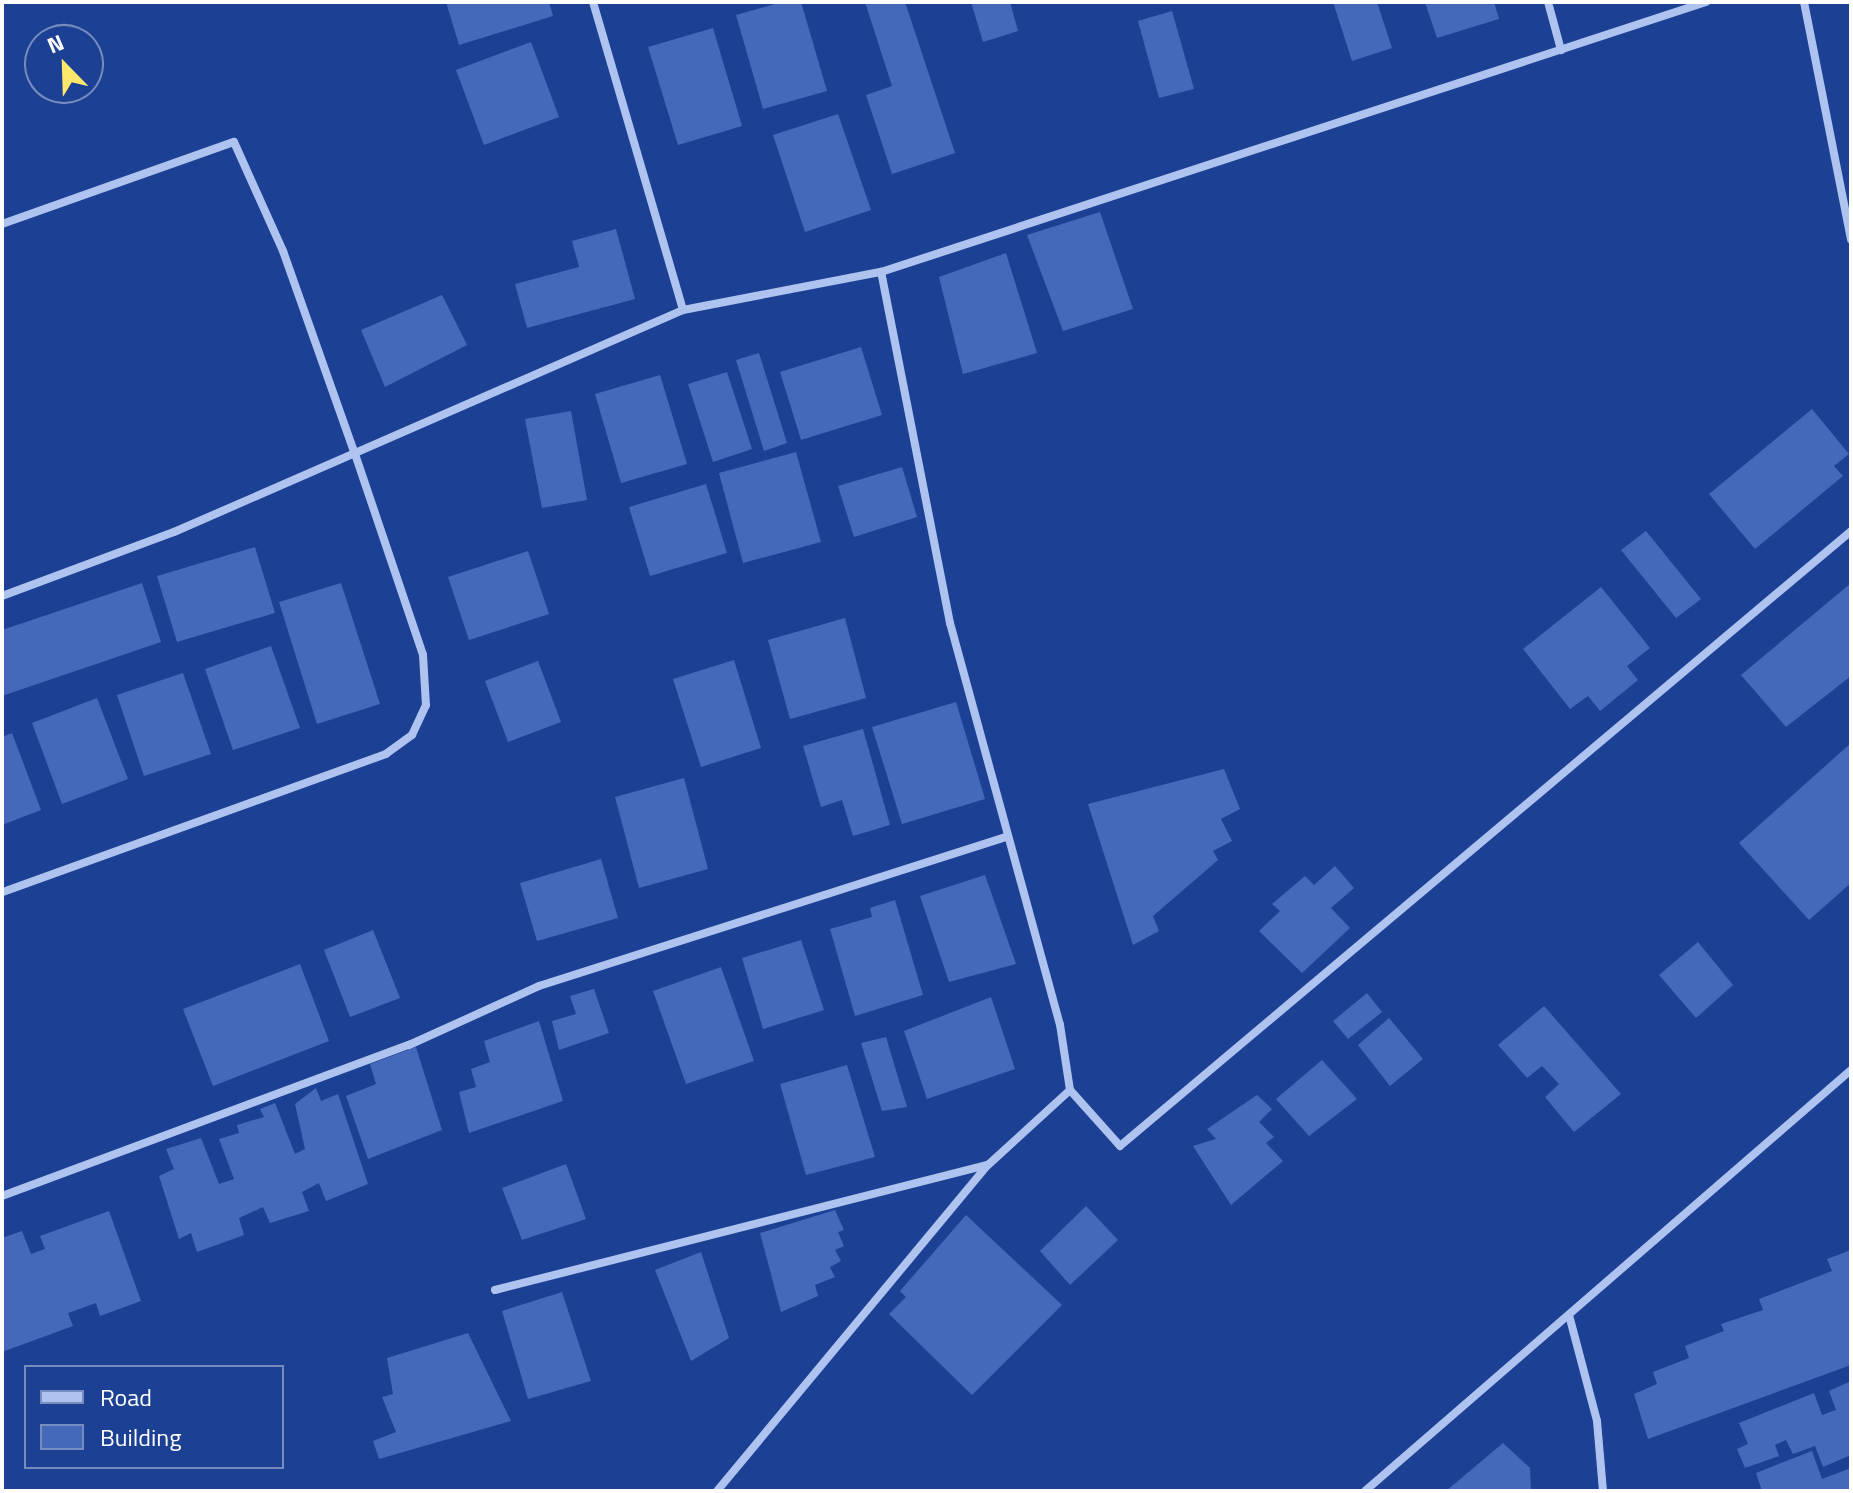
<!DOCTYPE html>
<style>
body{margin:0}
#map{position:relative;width:1853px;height:1493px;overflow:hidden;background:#1c4093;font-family:"Titillium Web",sans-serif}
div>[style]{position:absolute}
.building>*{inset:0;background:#4569ba}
.street>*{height:8px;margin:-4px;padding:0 4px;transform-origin:4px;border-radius:4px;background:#aec3ef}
span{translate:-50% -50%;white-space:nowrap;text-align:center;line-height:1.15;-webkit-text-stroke:8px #1c4093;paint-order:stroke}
.frame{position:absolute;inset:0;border:4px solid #fff;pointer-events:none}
.legend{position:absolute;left:24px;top:1365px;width:260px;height:104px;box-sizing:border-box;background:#1c4093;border:2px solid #778cbe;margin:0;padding:10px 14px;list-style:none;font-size:24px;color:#fff}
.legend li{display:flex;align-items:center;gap:16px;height:40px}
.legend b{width:40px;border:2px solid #778cbe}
.north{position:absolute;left:24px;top:24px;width:80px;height:80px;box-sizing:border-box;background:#1c4093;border:2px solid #778cbe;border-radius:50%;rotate:337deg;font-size:22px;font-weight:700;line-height:32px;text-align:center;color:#fff}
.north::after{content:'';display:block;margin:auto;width:28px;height:36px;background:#fee86c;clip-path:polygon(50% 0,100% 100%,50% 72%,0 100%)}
</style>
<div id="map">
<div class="building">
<i style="clip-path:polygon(446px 2px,549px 2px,553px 16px,459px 45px)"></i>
<i style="clip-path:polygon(782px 2px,801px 2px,827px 91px,763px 109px,736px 15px)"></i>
<i style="clip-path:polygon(865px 2px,905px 2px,955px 153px,892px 174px,866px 95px,892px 86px)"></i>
<i style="clip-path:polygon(971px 2px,1010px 2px,1018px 31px,983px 42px)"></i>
<i style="clip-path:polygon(1333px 2px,1377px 2px,1392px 48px,1352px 61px)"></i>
<i style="clip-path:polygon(1425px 2px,1494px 2px,1499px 19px,1437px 38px)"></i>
<i style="clip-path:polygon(1172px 11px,1194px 89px,1159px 98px,1138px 21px)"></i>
<i style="clip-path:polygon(713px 28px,742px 126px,678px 145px,648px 47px)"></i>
<i style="clip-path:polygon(531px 42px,559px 117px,484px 145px,456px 70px)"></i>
<i style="clip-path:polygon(838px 114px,871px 210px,805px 232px,773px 135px)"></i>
<i style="clip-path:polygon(1100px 212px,1133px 309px,1063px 331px,1027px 235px)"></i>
<i style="clip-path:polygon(616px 229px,635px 299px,527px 328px,515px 284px,579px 267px,572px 241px)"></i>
<i style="clip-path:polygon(1006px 253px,1037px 353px,963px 374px,939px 277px)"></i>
<i style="clip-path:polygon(442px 295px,467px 345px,385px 387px,361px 330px)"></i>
<i style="clip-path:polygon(861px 347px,882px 415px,801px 440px,780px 372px)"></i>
<i style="clip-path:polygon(759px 353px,787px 443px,764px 451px,736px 360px)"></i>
<i style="clip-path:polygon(727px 372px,752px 449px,713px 462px,688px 384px)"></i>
<i style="clip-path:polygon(660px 375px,687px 464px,621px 483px,595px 394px)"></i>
<i style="clip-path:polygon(1812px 409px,1849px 454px,1834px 466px,1843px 476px,1755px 549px,1709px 494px)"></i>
<i style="clip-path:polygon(571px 411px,587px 500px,542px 508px,525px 419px)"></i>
<i style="clip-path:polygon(796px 452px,821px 542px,743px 563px,719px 473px)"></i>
<i style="clip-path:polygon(902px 467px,917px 517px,854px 537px,838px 486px)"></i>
<i style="clip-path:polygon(706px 484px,727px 553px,650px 576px,629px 507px)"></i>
<i style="clip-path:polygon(1646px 531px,1701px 599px,1676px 618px,1621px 550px)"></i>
<i style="clip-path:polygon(255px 547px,275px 613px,177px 642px,157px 576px)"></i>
<i style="clip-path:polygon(528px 551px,549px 614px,469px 640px,448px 577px)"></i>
<i style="clip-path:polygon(142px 583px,161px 642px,2px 696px,2px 630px)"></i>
<i style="clip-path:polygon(341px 583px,380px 704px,317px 724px,279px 602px)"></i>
<i style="clip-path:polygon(1851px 583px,1851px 676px,1786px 727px,1741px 675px)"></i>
<i style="clip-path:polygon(1601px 587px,1650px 648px,1627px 666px,1638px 680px,1600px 711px,1588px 696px,1570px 709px,1523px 649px)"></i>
<i style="clip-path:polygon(845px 618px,866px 698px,790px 719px,768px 640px)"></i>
<i style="clip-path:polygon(271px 646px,300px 728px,233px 750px,205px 669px)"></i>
<i style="clip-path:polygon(734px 660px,761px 748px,701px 767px,673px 679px)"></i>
<i style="clip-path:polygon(538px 661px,561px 722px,508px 742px,485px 681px)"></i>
<i style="clip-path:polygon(183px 673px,211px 754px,144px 776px,117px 695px)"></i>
<i style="clip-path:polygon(97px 698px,128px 779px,62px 804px,32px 723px)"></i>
<i style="clip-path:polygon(956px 702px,985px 799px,902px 824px,872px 727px)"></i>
<i style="clip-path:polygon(863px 729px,890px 825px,853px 836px,842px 800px,821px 807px,803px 746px)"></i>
<i style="clip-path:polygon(12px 733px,41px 810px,2px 825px,2px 737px)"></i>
<i style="clip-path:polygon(1851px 743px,1851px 883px,1809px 920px,1739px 843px)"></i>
<i style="clip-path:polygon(1224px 769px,1240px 809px,1221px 819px,1232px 841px,1213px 851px,1218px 860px,1153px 916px,1159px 931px,1133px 945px,1088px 804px)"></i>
<i style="clip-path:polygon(684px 778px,708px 869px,639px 888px,615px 797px)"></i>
<i style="clip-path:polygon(601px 859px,618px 918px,537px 941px,520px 883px)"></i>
<i style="clip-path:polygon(1335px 866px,1354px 888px,1331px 908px,1350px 928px,1302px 973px,1259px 931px,1280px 911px,1272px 904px,1305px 876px,1314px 885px)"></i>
<i style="clip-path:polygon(985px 875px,1016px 964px,949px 982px,920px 896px)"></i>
<i style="clip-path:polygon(895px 900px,923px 995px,855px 1016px,830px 929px,872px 917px,870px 908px)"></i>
<i style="clip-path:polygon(373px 930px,400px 998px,350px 1017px,324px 950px)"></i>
<i style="clip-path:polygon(801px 940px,824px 1010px,763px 1029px,742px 958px)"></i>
<i style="clip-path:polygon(1698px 942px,1733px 985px,1696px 1018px,1659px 975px)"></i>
<i style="clip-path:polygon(300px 964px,329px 1041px,213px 1086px,183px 1009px)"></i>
<i style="clip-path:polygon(721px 967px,754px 1061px,686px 1084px,653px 991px)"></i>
<i style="clip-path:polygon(594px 989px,609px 1033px,559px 1050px,552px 1021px,576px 1014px,570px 996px)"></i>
<i style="clip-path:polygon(1367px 993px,1382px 1012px,1348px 1039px,1333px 1021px)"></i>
<i style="clip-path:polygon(991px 997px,1015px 1069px,927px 1099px,904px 1031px)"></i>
<i style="clip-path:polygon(1544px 1006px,1621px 1094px,1574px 1132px,1545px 1097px,1559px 1084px,1542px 1066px,1527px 1078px,1498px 1045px)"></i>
<i style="clip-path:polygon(1389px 1018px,1423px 1059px,1390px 1086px,1358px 1045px)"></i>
<i style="clip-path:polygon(539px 1021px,563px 1101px,469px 1133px,459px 1092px,476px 1087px,471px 1069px,490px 1062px,484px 1041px)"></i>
<i style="clip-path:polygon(886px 1037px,907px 1107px,882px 1111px,861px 1043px)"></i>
<i style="clip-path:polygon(416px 1047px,442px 1130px,368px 1159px,346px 1096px,376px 1084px,370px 1064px)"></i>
<i style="clip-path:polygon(1322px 1060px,1357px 1099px,1309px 1136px,1276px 1099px)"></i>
<i style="clip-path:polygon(847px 1065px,875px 1157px,806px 1175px,780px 1084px)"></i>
<i style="clip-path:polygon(316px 1088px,321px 1101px,338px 1094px,368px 1184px,326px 1201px,319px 1183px,302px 1192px,309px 1211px,270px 1223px,263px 1207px,239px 1218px,244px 1235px,197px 1252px,191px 1233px,179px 1239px,159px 1176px,174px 1169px,166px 1149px,201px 1138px,219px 1184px,234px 1179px,219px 1139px,239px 1133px,237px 1125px,264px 1117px,260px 1109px,275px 1103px,295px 1154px,305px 1149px,295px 1104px)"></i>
<i style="clip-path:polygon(1257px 1095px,1272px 1109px,1259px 1122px,1274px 1137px,1266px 1143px,1283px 1161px,1231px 1205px,1193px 1146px,1216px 1139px,1207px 1129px)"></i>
<i style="clip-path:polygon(566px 1164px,586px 1219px,522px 1240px,502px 1188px)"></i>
<i style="clip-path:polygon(1086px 1206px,1118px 1240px,1070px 1285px,1040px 1251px)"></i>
<i style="clip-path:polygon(835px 1210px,844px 1230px,838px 1232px,844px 1246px,835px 1250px,841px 1261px,830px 1267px,835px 1277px,815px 1285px,818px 1296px,781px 1312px,760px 1233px)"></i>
<i style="clip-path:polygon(109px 1211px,141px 1301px,100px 1316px,96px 1303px,68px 1313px,73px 1326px,2px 1352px,2px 1238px,22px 1231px,31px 1254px,45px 1249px,40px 1236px)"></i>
<i style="clip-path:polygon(966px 1215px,1062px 1305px,972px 1395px,889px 1314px,906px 1297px,900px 1291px)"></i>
<i style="clip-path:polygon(1851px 1250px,1851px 1365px,1648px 1439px,1634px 1394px,1657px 1384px,1653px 1372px,1689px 1358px,1685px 1346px,1724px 1331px,1721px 1324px,1763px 1310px,1759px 1299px,1832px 1271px,1827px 1259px)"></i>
<i style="clip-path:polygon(701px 1252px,729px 1338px,691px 1361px,655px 1270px)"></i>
<i style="clip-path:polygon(562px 1292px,591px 1381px,528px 1399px,502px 1311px)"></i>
<i style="clip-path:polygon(468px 1333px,511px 1421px,379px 1459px,373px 1441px,396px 1432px,382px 1397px,393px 1394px,387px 1358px)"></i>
<i style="clip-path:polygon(1851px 1381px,1851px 1455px,1823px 1467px,1815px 1446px,1793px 1454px,1786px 1440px,1775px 1445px,1779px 1456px,1745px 1468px,1737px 1449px,1748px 1444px,1739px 1423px,1814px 1393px,1822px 1415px,1836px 1410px,1829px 1391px)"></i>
<i style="clip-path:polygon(1503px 1443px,1530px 1468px,1531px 1491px,1446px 1491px)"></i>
<i style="clip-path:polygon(1812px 1451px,1822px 1479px,1851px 1468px,1851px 1491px,1762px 1491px,1756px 1473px)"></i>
</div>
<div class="street">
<i style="left:593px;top:2px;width:321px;rotate:73.7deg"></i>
<i style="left:683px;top:310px;width:202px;rotate:-10.9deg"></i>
<i style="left:881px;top:272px;width:868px;rotate:-18.12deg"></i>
<i style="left:1548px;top:2px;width:50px;rotate:74.8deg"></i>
<i style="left:1804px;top:2px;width:242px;rotate:78.8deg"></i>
<i style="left:2px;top:224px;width:246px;rotate:-19.5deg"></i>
<i style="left:234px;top:142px;width:120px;rotate:65.8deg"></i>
<i style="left:283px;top:251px;width:212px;rotate:70.5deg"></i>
<i style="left:354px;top:451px;width:215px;rotate:71.3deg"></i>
<i style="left:423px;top:655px;width:50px;rotate:86.6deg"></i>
<i style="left:426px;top:705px;width:33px;rotate:115deg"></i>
<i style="left:412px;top:735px;width:32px;rotate:144deg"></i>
<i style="left:386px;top:754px;width:408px;rotate:160.2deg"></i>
<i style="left:2px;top:596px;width:184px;rotate:-20.4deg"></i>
<i style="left:174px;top:532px;width:555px;rotate:-23.56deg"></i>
<i style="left:1070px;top:1090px;width:75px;rotate:48.2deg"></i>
<i style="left:1120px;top:1146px;width:955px;rotate:-40.07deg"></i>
<i style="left:2px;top:1196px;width:434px;rotate:-20.4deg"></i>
<i style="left:409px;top:1045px;width:143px;rotate:-24.4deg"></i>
<i style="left:539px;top:986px;width:488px;rotate:-17.7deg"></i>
<i style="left:495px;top:1290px;width:508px;rotate:-14.26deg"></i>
<i style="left:1569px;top:1315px;width:110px;rotate:75.2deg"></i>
<i style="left:1597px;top:1421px;width:70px;rotate:85.1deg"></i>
<i style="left:717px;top:1491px;width:424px;rotate:-50.3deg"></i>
<i style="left:988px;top:1165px;width:111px;rotate:-42.4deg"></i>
<i style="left:1070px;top:1090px;width:66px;rotate:-98.7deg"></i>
<i style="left:1060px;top:1025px;width:417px;rotate:-105.3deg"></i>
<i style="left:950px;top:623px;width:358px;rotate:-101.1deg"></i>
<i style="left:1365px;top:1491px;width:643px;rotate:-40.9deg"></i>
</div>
<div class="frame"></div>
<ul class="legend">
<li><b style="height:10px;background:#aec3ef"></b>Road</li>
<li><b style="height:22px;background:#4569ba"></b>Building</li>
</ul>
<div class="north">N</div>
</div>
